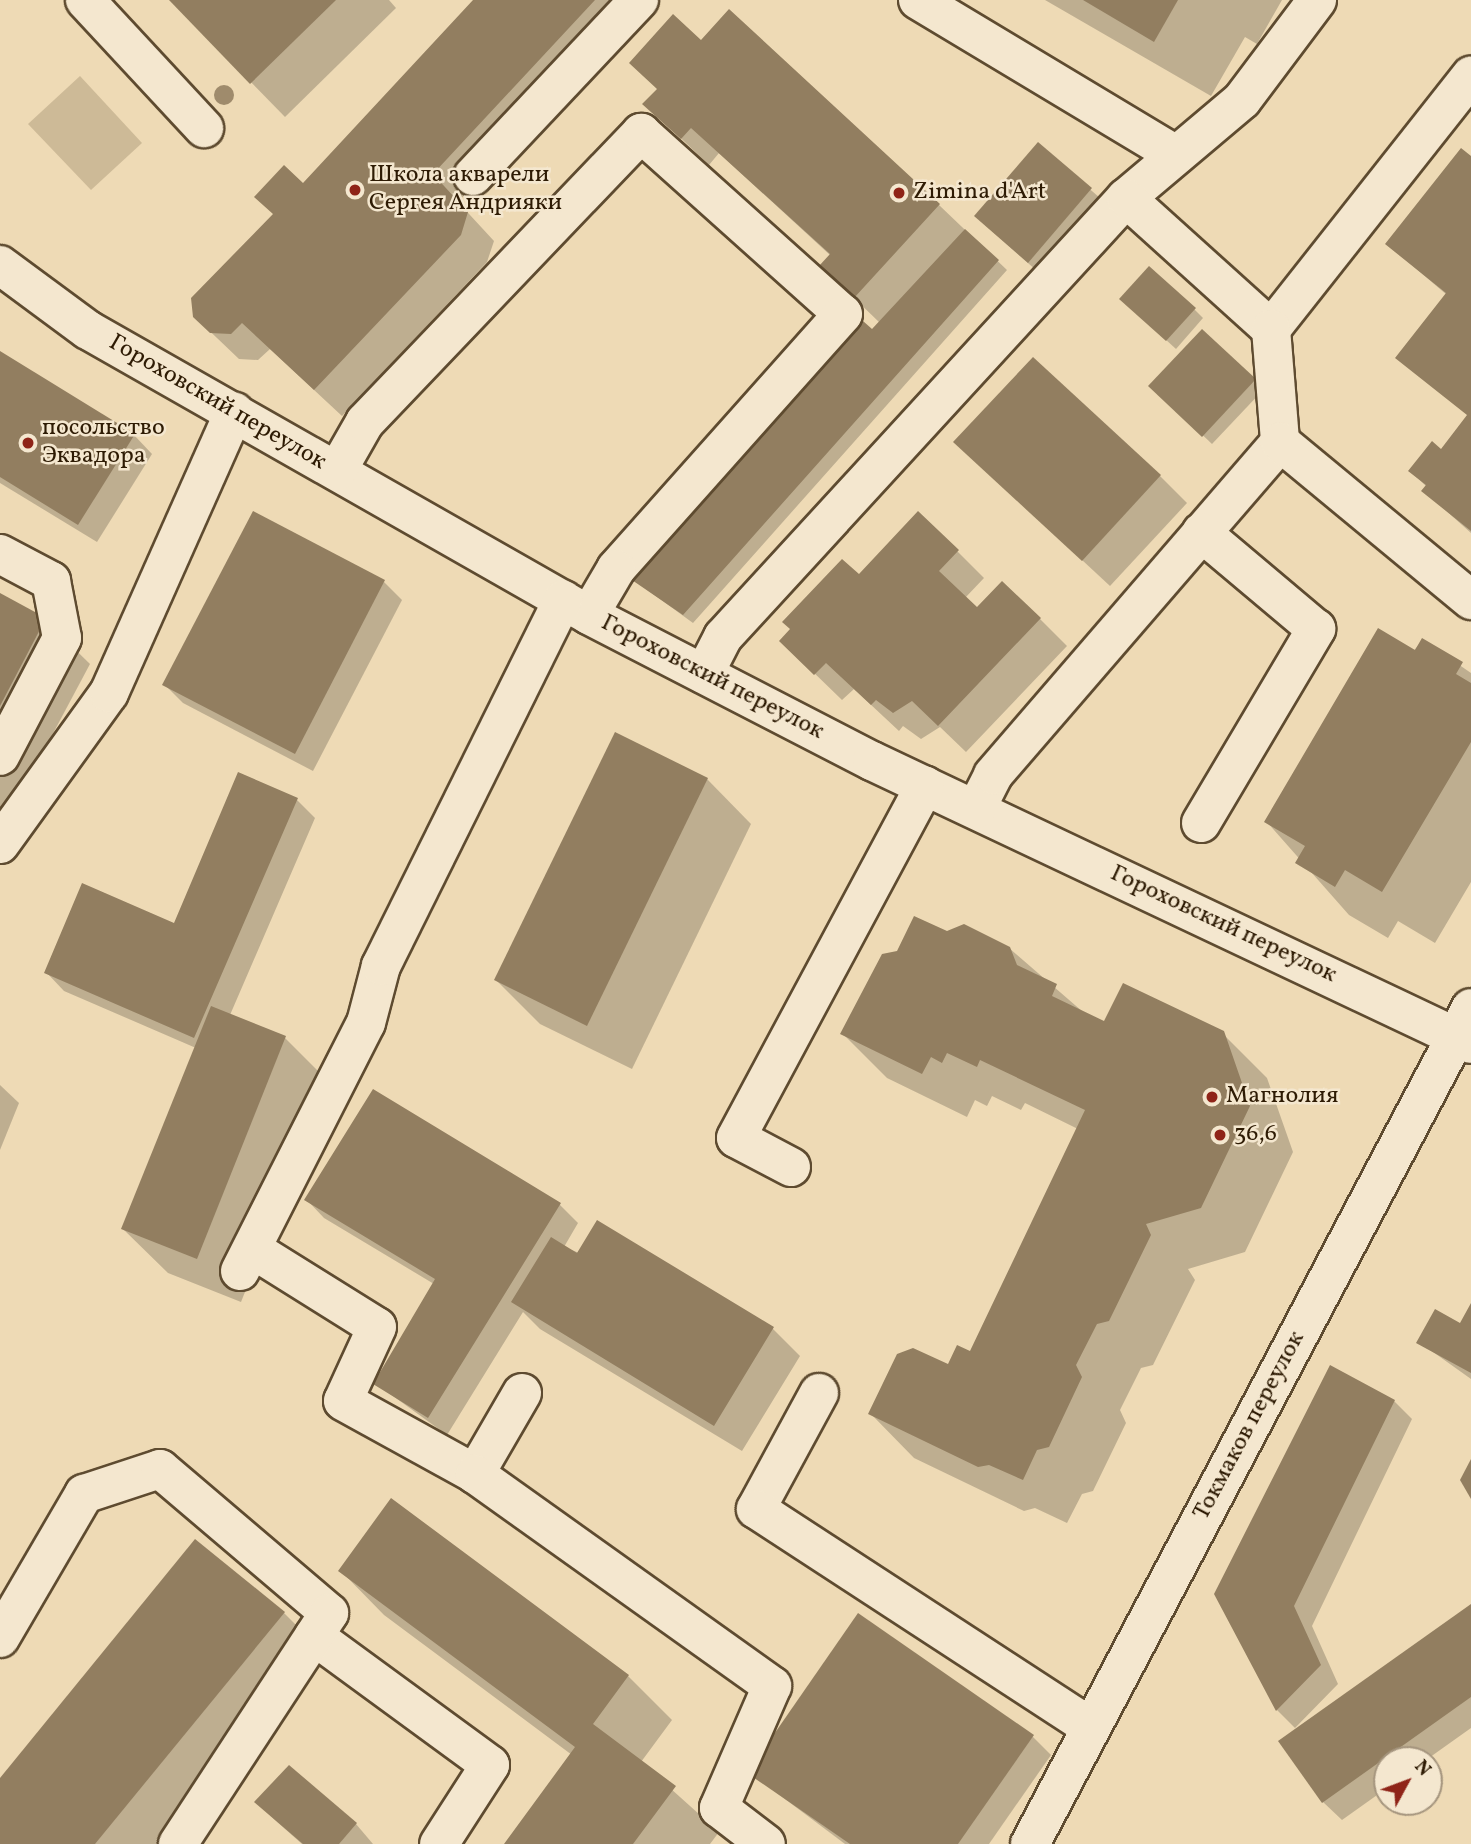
<!DOCTYPE html>
<meta charset="utf-8">
<style>
body{margin:0}
#map{position:relative;width:1471px;height:1844px;overflow:hidden;background:#eedab5;font-family:Vollkorn,serif}
div>[style]{position:absolute}
.green>*{inset:0;background:#cdba97}
.shadow>*{inset:0;background:#0003}
.building>*{inset:0;background:#927e60}
.roads{filter:drop-shadow(2px 0 #5e4b30) drop-shadow(-2px 0 #5e4b30) drop-shadow(0 2px #5e4b30) drop-shadow(0 -2px #5e4b30)}
.minor>*{height:38px;margin:-19px;padding:0 19px;transform-origin:19px;border-radius:19px;background:#f4e7cf}
.trees>*{width:20px;height:20px;margin:-10px;border-radius:50%;background:#9f8b6c}
.dots>*{width:19px;height:19px;translate:-50% -50%;box-sizing:border-box;border:4px solid #f4e7cf;border-radius:50%}
span{translate:-50% -50%;white-space:nowrap;text-align:center;line-height:1.15;-webkit-text-stroke:5px #f4e7cf;paint-order:stroke}
.poi-label{font-size:24px;color:#2e1b04}
.left{translate:0 -50%;text-align:left}
.street-label{font-size:24px;color:#2e1b04}
.north{position:absolute;left:1373px;top:1746px;width:70px;height:70px;box-sizing:border-box;background:#f4e7cf;border:2px solid #a5957e;border-radius:50%;rotate:49deg;font-size:19px;font-weight:700;line-height:28px;text-align:center;color:#2e1b04}
.north::after{content:'';display:block;margin:auto;width:24px;height:32px;background:#8f2418;clip-path:polygon(50% 0,100% 100%,50% 72%,0 100%)}
</style>
<div id="map">
<div class="green">
<i style="clip-path:polygon(80px 76px,142px 143px,91px 190px,28px 124px)"></i>
</div>
<div class="shadow">
<i style="clip-path:polygon(171px 0,389px 0,396px 8px,285px 117px)"></i>
<i style="clip-path:polygon(475px 0,632px 0,640px 7px,458px 202px,494px 241px,487px 262px,342px 416px,270px 349px,258px 360px,239px 359px,195px 317px)"></i>
<i style="clip-path:polygon(1045px 0,1282px 0,1257px 44px,1245px 37px,1211px 96px)"></i>
<i style="clip-path:polygon(701px 43px,939px 205px,1007px 270px,693px 623px,631px 578px,880px 323px,821px 266px,831px 256px,719px 153px,709px 165px,645px 104px)"></i>
<i style="clip-path:polygon(1039px 145px,1100px 198px,1037px 271px,985px 225px)"></i>
<i style="clip-path:polygon(1471px 158px,1471px 533px,1424px 491px,1427px 487px,1410px 471px,1441px 451px,1469px 416px,1447px 295px,1387px 244px)"></i>
<i style="clip-path:polygon(1131px 308px,1194px 309px,1203px 318px,1176px 349px)"></i>
<i style="clip-path:polygon(1202px 331px,1264px 389px,1212px 444px,1151px 386px)"></i>
<i style="clip-path:polygon(0 353px,134px 435px,152px 454px,97px 542px,0 483px)"></i>
<i style="clip-path:polygon(955px 442px,1160px 476px,1187px 503px,1110px 586px)"></i>
<i style="clip-path:polygon(957px 551px,984px 578px,965px 598px,977px 609px,1040px 619px,1067px 646px,966px 752px,940px 727px,921px 739px,903px 726px,899px 731px,854px 689px,842px 700px,808px 667px,859px 576px)"></i>
<i style="clip-path:polygon(384px 582px,402px 600px,313px 771px,183px 703px,165px 685px)"></i>
<i style="clip-path:polygon(0 595px,45px 620px,90px 664px,0 833px)"></i>
<i style="clip-path:polygon(1423px 640px,1471px 673px,1471px 882px,1435px 943px,1398px 921px,1388px 938px,1349px 915px,1266px 821px)"></i>
<i style="clip-path:polygon(707px 779px,751px 824px,632px 1069px,540px 1024px,496px 980px)"></i>
<i style="clip-path:polygon(297px 800px,315px 818px,230px 1015px,285px 1038px,329px 1082px,241px 1302px,168px 1273px,123px 1229px,196px 1048px,64px 991px,46px 972px,175px 925px)"></i>
<i style="clip-path:polygon(947px 933px,1009px 948px,1083px 1012px,1105px 1023px,1222px 1033px,1267px 1078px,1293px 1152px,1245px 1252px,1188px 1269px,1195px 1280px,1153px 1365px,1141px 1368px,1120px 1410px,1126px 1423px,1093px 1491px,1082px 1494px,1067px 1523px,1035px 1508px,1024px 1511px,914px 1458px,870px 1413px,970px 1354px,1078px 1129px,1025px 1103px,1021px 1110px,992px 1096px,987px 1106px,975px 1100px,967px 1117px,887px 1078px,842px 1033px,898px 952px)"></i>
<i style="clip-path:polygon(0 1085px,19px 1103px,0 1150px)"></i>
<i style="clip-path:polygon(306px 1199px,560px 1205px,578px 1223px,564px 1247px,773px 1329px,800px 1356px,742px 1451px,540px 1329px,523px 1312px,447px 1435px,375px 1383px,434px 1284px,324px 1218px)"></i>
<i style="clip-path:polygon(1471px 1307px,1471px 1379px,1419px 1342px,1461px 1325px)"></i>
<i style="clip-path:polygon(1394px 1401px,1412px 1419px,1312px 1626px,1338px 1684px,1295px 1728px,1277px 1710px,1216px 1594px)"></i>
<i style="clip-path:polygon(340px 1570px,628px 1676px,672px 1720px,641px 1762px,719px 1832px,710px 1844px,506px 1844px,572px 1755px,384px 1615px)"></i>
<i style="clip-path:polygon(1471px 1607px,1471px 1728px,1426px 1760px,1387px 1760px,1387px 1788px,1342px 1820px,1323px 1802px)"></i>
<i style="clip-path:polygon(284px 1613px,328px 1657px,176px 1844px,0 1844px,0 1780px)"></i>
<i style="clip-path:polygon(1033px 1737px,1051px 1755px,989px 1844px,845px 1844px,749px 1772px)"></i>
<i style="clip-path:polygon(289px 1767px,356px 1824px,373px 1844px,302px 1844px,275px 1820px,256px 1802px)"></i>
</div>
<div class="building">
<i style="clip-path:polygon(169px 0,336px 0,250px 84px)"></i>
<i style="clip-path:polygon(473px 0,595px 0,433px 174px,468px 212px,461px 235px,314px 390px,242px 323px,231px 334px,210px 333px,193px 317px,191px 298px,273px 214px,254px 197px,284px 165px,303px 183px)"></i>
<i style="clip-path:polygon(1083px 0,1178px 0,1154px 42px)"></i>
<i style="clip-path:polygon(729px 9px,940px 204px,854px 298px,819px 266px,830px 254px,691px 128px,681px 139px,642px 104px,657px 89px,629px 63px,673px 14px,701px 40px)"></i>
<i style="clip-path:polygon(1038px 142px,1092px 188px,1028px 263px,974px 216px)"></i>
<i style="clip-path:polygon(1461px 148px,1471px 156px,1471px 531px,1421px 491px,1426px 485px,1408px 471px,1432px 441px,1441px 449px,1467px 415px,1395px 358px,1446px 293px,1385px 244px)"></i>
<i style="clip-path:polygon(965px 229px,999px 260px,683px 615px,629px 578px,863px 321px,872px 329px)"></i>
<i style="clip-path:polygon(1149px 266px,1196px 308px,1166px 341px,1119px 299px)"></i>
<i style="clip-path:polygon(1202px 329px,1256px 379px,1202px 437px,1148px 386px)"></i>
<i style="clip-path:polygon(0 351px,135px 434px,78px 525px,0 477px)"></i>
<i style="clip-path:polygon(1033px 357px,1161px 475px,1082px 561px,953px 442px)"></i>
<i style="clip-path:polygon(253px 511px,385px 580px,295px 754px,162px 685px)"></i>
<i style="clip-path:polygon(918px 511px,959px 550px,939px 571px,977px 607px,1002px 581px,1041px 618px,938px 726px,912px 701px,893px 713px,876px 700px,871px 705px,826px 663px,814px 675px,779px 641px,790px 629px,782px 622px,842px 559px,859px 574px)"></i>
<i style="clip-path:polygon(0 593px,46px 618px,0 706px)"></i>
<i style="clip-path:polygon(1378px 628px,1415px 650px,1422px 638px,1463px 662px,1456px 674px,1471px 683px,1471px 742px,1382px 892px,1345px 870px,1335px 887px,1295px 863px,1305px 846px,1264px 822px)"></i>
<i style="clip-path:polygon(615px 732px,708px 778px,587px 1026px,494px 980px)"></i>
<i style="clip-path:polygon(238px 772px,298px 798px,194px 1038px,44px 973px,82px 883px,174px 923px)"></i>
<i style="clip-path:polygon(914px 916px,947px 931px,964px 924px,1010px 947px,1017px 965px,1057px 984px,1052px 996px,1104px 1021px,1123px 983px,1224px 1031px,1250px 1106px,1201px 1208px,1146px 1224px,1151px 1235px,1109px 1321px,1097px 1324px,1076px 1365px,1082px 1377px,1049px 1447px,1037px 1450px,1023px 1480px,989px 1465px,978px 1467px,868px 1414px,897px 1354px,913px 1348px,948px 1364px,957px 1345px,970px 1351px,1085px 1110px,980px 1060px,977px 1067px,947px 1053px,942px 1063px,931px 1057px,922px 1074px,840px 1034px,882px 954px,897px 951px)"></i>
<i style="clip-path:polygon(211px 1006px,286px 1036px,197px 1259px,121px 1229px)"></i>
<i style="clip-path:polygon(373px 1089px,561px 1203px,428px 1418px,373px 1384px,435px 1279px,304px 1200px)"></i>
<i style="clip-path:polygon(597px 1220px,774px 1327px,714px 1426px,511px 1302px,551px 1237px,577px 1253px)"></i>
<i style="clip-path:polygon(1471px 1303px,1471px 1373px,1416px 1343px,1435px 1309px,1460px 1323px)"></i>
<i style="clip-path:polygon(1330px 1365px,1395px 1400px,1294px 1606px,1321px 1665px,1276px 1711px,1214px 1594px)"></i>
<i style="clip-path:polygon(1471px 1459px,1471px 1499px,1460px 1480px)"></i>
<i style="clip-path:polygon(391px 1498px,629px 1675px,593px 1724px,676px 1786px,633px 1844px,504px 1844px,575px 1747px,338px 1571px)"></i>
<i style="clip-path:polygon(195px 1539px,285px 1612px,95px 1844px,0 1844px,0 1778px)"></i>
<i style="clip-path:polygon(1471px 1604px,1471px 1697px,1322px 1803px,1278px 1741px)"></i>
<i style="clip-path:polygon(858px 1613px,1034px 1735px,958px 1844px,850px 1844px,747px 1773px)"></i>
<i style="clip-path:polygon(289px 1765px,357px 1823px,339px 1844px,303px 1844px,254px 1802px)"></i>
</div>
<div class="roads">
<div class="minor">
<i style="left:85px;top:0;width:175px;rotate:47.1deg"></i>
<i style="left:918px;top:0;width:301px;rotate:31deg"></i>
<i style="left:473px;top:176px;width:242px;rotate:-46.7deg"></i>
<i style="left:1126px;top:198px;width:152px;rotate:-40.2deg"></i>
<i style="left:1242px;top:100px;width:125px;rotate:-53.1deg"></i>
<i style="left:0;top:265px;width:109px;rotate:36.5deg"></i>
<i style="left:88px;top:330px;width:576px;rotate:29.63deg"></i>
<i style="left:589px;top:615px;width:318px;rotate:27.3deg"></i>
<i style="left:872px;top:761px;width:662px;rotate:25.29deg"></i>
<i style="left:1271px;top:329px;width:323px;rotate:-51.7deg"></i>
<i style="left:337px;top:471px;width:56px;rotate:-60.3deg"></i>
<i style="left:365px;top:422px;width:400px;rotate:-46.3deg"></i>
<i style="left:641px;top:133px;width:271px;rotate:41.9deg"></i>
<i style="left:843px;top:314px;width:341px;rotate:131.7deg"></i>
<i style="left:616px;top:569px;width:53px;rotate:120.4deg"></i>
<i style="left:0;top:554px;width:58px;rotate:27.9deg"></i>
<i style="left:51px;top:581px;width:58px;rotate:79.1deg"></i>
<i style="left:62px;top:638px;width:133px;rotate:117.7deg"></i>
<i style="left:704px;top:674px;width:42px;rotate:-62.8deg"></i>
<i style="left:723px;top:637px;width:596px;rotate:-47.45deg"></i>
<i style="left:1126px;top:198px;width:195px;rotate:42.1deg"></i>
<i style="left:1271px;top:329px;width:113px;rotate:85.4deg"></i>
<i style="left:976px;top:809px;width:38px;rotate:-63deg"></i>
<i style="left:993px;top:775px;width:440px;rotate:-49.2deg"></i>
<i style="left:1280px;top:442px;width:248px;rotate:39.6deg"></i>
<i style="left:1201px;top:823px;width:226px;rotate:-59.3deg"></i>
<i style="left:1316px;top:629px;width:150px;rotate:-139.9deg"></i>
<i style="left:0;top:844px;width:186px;rotate:-54.2deg"></i>
<i style="left:109px;top:693px;width:308px;rotate:-66deg"></i>
<i style="left:791px;top:1167px;width:62px;rotate:-152.2deg"></i>
<i style="left:736px;top:1138px;width:400px;rotate:-61.8deg"></i>
<i style="left:252px;top:1249px;width:147px;rotate:32deg"></i>
<i style="left:377px;top:1327px;width:81px;rotate:114.7deg"></i>
<i style="left:343px;top:1401px;width:151px;rotate:28.9deg"></i>
<i style="left:240px;top:1271px;width:278px;rotate:-63.1deg"></i>
<i style="left:366px;top:1023px;width:59px;rotate:-75.3deg"></i>
<i style="left:381px;top:966px;width:409px;rotate:-63.6deg"></i>
<i style="left:522px;top:1393px;width:94px;rotate:120.1deg"></i>
<i style="left:475px;top:1474px;width:365px;rotate:35.5deg"></i>
<i style="left:772px;top:1686px;width:133px;rotate:113.5deg"></i>
<i style="left:719px;top:1808px;width:59px;rotate:37.5deg"></i>
<i style="left:819px;top:1393px;width:132px;rotate:118.5deg"></i>
<i style="left:756px;top:1509px;width:399px;rotate:33.1deg"></i>
<i style="left:314px;top:1636px;width:218px;rotate:36.2deg"></i>
<i style="left:490px;top:1765px;width:94px;rotate:122.8deg"></i>
<i style="left:0;top:1638px;width:167px;rotate:-59.7deg"></i>
<i style="left:84px;top:1494px;width:80px;rotate:-18.2deg"></i>
<i style="left:160px;top:1469px;width:222px;rotate:40.4deg"></i>
<i style="left:329px;top:1613px;width:276px;rotate:123.2deg"></i>
<i style="left:1030px;top:1844px;width:945px;rotate:-62.19deg"></i>
</div>
</div>
<div class="trees">
<i style="left:224px;top:95px"></i>
</div>
<div class="dots">
<i style="left:355px;top:190px;background:#8f2418"></i>
<i style="left:899px;top:193px;background:#8f2418"></i>
<i style="left:28px;top:443px;background:#8f2418"></i>
<i style="left:1212px;top:1097px;background:#8f2418"></i>
<i style="left:1220px;top:1135px;background:#8f2418"></i>
</div>
<div class="poi-label">
<span class="left" style="left:369px;top:190px">Школа акварели<br>Сергея Андрияки</span>
<span class="left" style="left:913px;top:193px">Zimina d'Art</span>
<span class="left" style="left:42px;top:443px">посольство<br>Эквадора</span>
<span class="left" style="left:1226px;top:1097px">Магнолия</span>
<span class="left" style="left:1234px;top:1135px">36,6</span>
</div>
<div class="street-label">
<span style="left:217px;top:403px;rotate:30deg">Гороховский переулок</span>
<span style="left:712px;top:678px;rotate:27deg">Гороховский переулок</span>
<span style="left:1223px;top:925px;rotate:25deg">Гороховский переулок</span>
<span style="left:1250px;top:1426px;rotate:-62deg">Токмаков переулок</span>
</div>
<div class="north">N</div>
</div>
